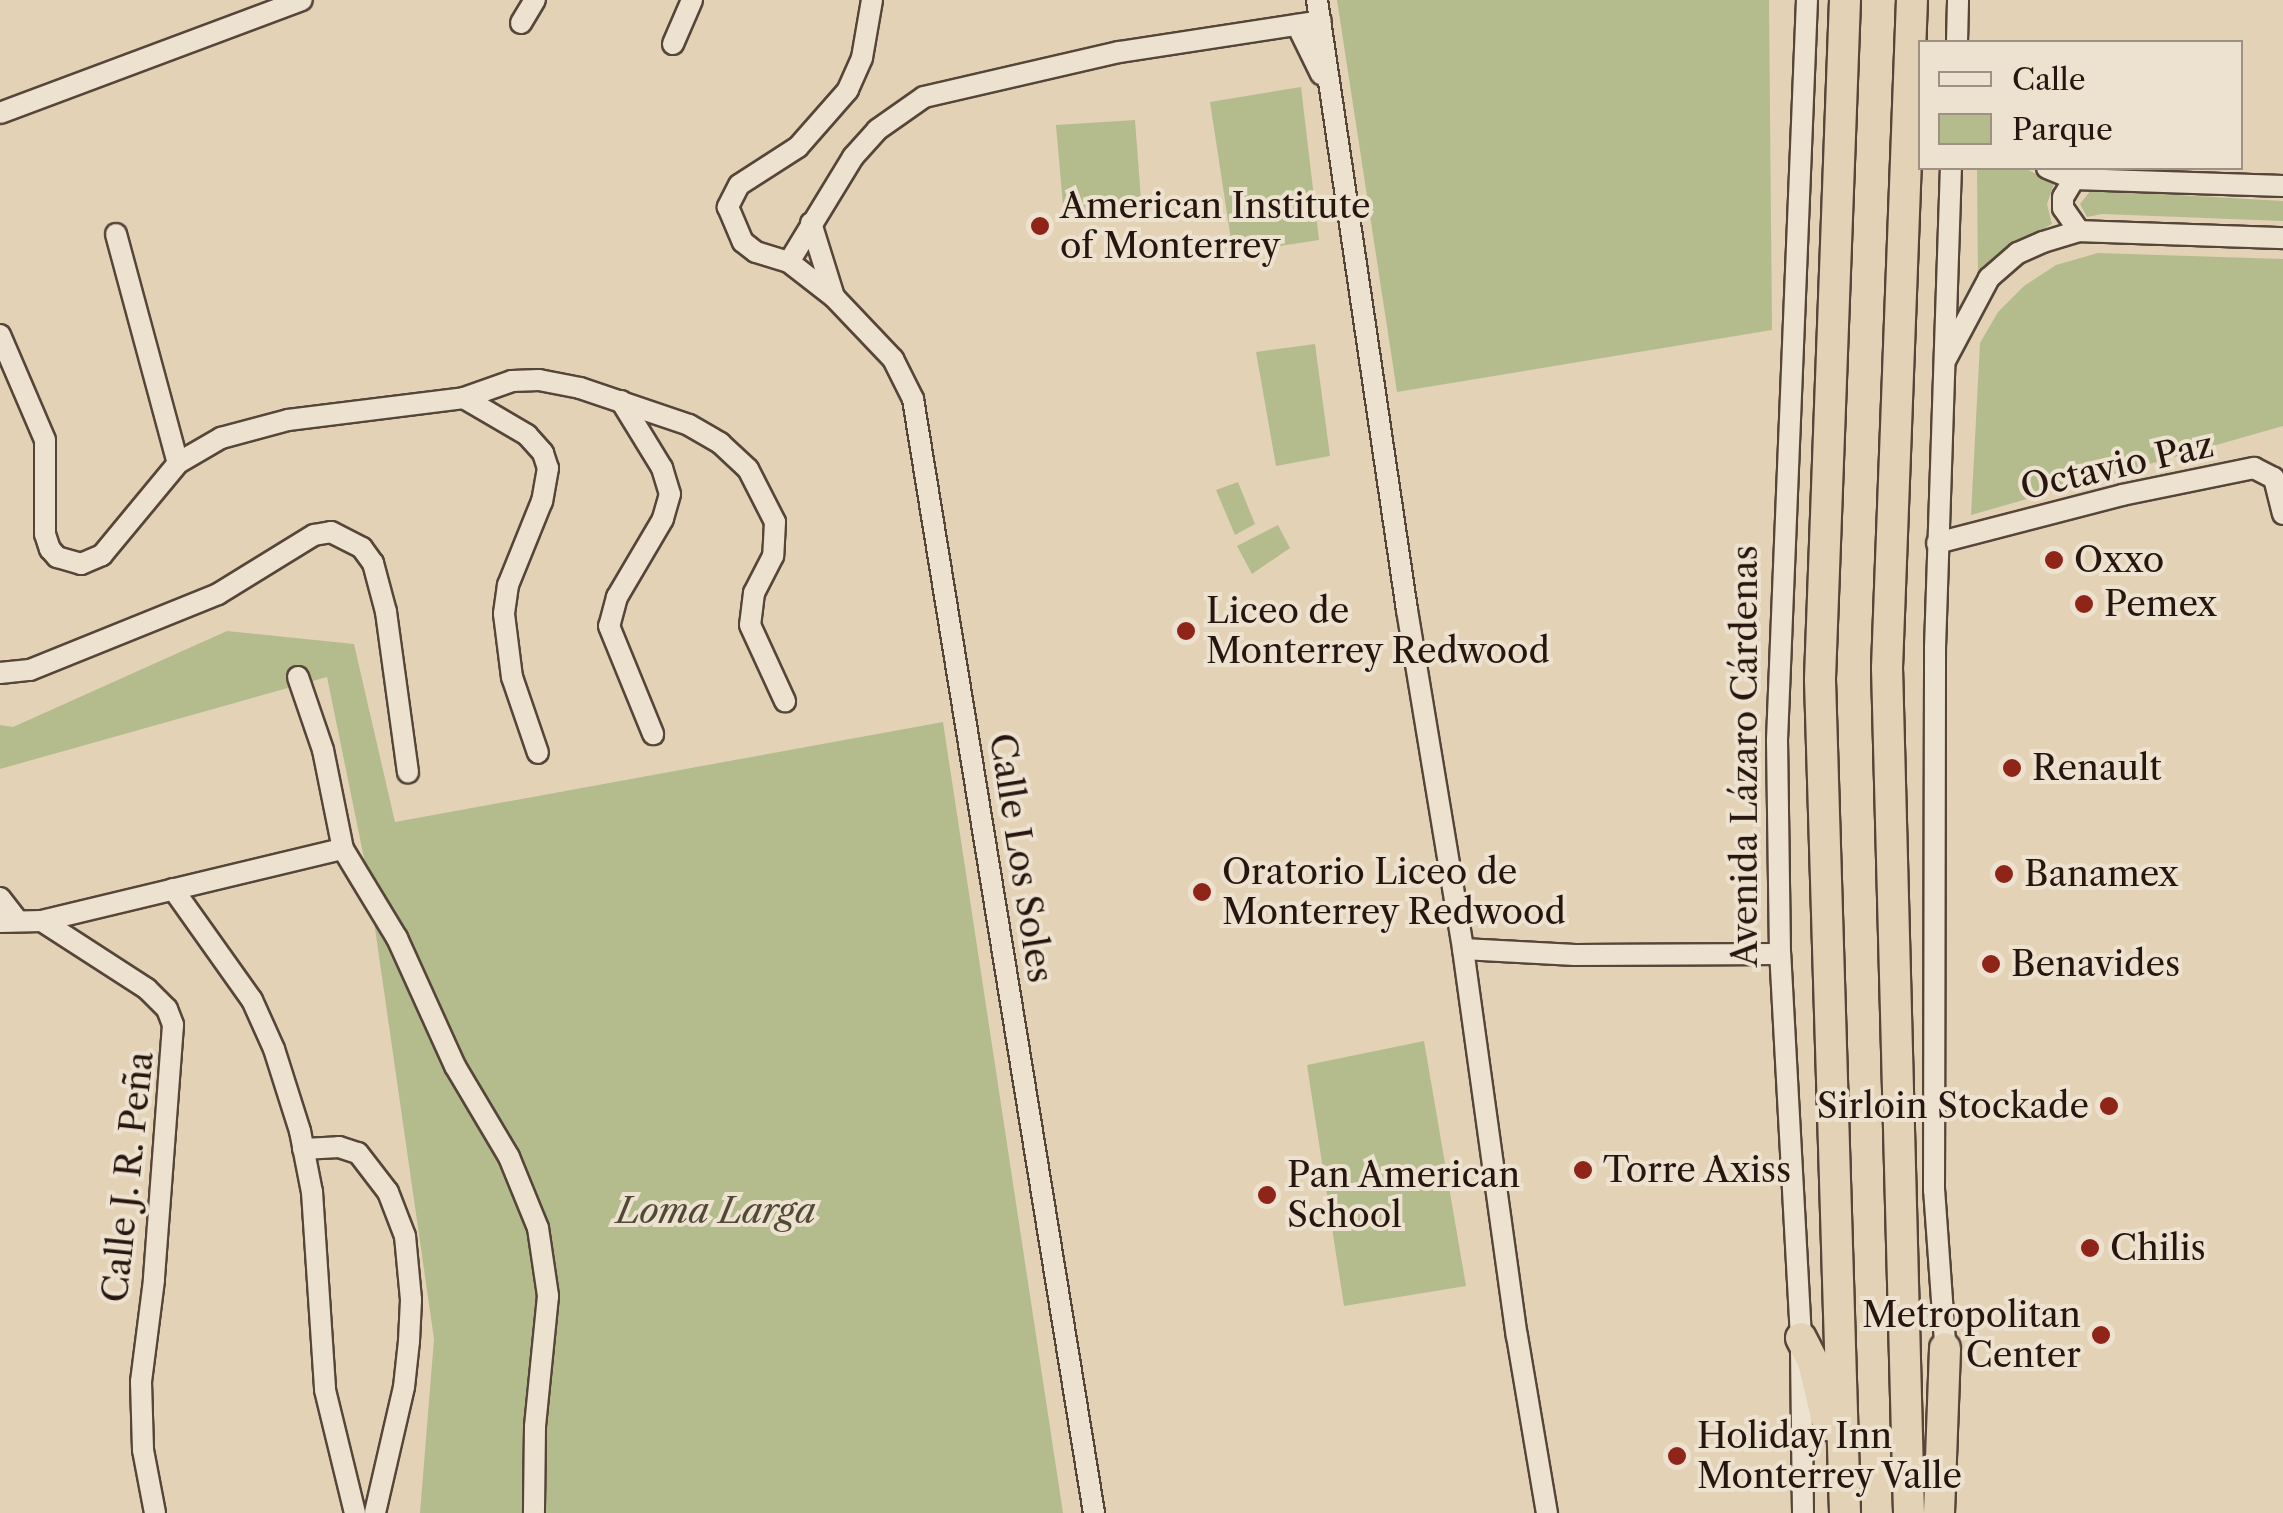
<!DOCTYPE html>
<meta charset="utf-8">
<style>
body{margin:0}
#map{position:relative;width:2283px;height:1513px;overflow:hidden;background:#e4d2b7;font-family:"Libre Caslon Text",serif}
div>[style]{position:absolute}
.green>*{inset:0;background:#b4bc8e}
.roads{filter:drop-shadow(2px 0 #564539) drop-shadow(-2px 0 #564539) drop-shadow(0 2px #564539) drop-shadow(0 -2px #564539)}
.minor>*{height:20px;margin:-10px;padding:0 10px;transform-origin:10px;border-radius:10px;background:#ede2d0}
.highway>*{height:30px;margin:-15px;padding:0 15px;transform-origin:15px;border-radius:15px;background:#e4d2b7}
.dots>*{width:28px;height:28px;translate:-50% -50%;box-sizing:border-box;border:5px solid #ede2d0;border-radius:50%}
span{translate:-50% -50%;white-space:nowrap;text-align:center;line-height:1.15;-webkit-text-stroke:8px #ede2d0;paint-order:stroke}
.poi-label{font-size:35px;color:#27160f}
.left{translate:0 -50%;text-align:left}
.right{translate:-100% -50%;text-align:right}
.street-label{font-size:35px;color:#27160f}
.park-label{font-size:35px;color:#514835;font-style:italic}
.legend{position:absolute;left:1918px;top:40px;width:325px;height:130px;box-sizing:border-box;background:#ede2d0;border:2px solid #9e9083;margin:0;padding:12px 18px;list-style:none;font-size:30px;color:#27160f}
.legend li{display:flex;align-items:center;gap:20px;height:50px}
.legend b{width:50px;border:2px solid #9e9083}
</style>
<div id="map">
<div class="green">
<i style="clip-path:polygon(1337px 0,1769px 0,1772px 330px,1397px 392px)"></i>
<i style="clip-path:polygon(1301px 87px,1319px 240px,1233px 253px,1210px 102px)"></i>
<i style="clip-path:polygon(1135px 120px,1142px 213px,1064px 217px,1056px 125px)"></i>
<i style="clip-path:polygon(1977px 168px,2025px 168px,2054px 184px,2047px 204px,2052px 224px,1999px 254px,1978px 282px)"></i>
<i style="clip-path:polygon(2091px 190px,2283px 201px,2283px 221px,2102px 214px,2087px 217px,2080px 204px)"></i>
<i style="clip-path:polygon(2098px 253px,2283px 259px,2283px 426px,1971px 515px,1980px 343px,1998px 312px,2024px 286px,2056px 265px)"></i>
<i style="clip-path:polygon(1315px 344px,1330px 456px,1276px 466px,1256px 352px)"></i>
<i style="clip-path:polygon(1238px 482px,1255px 524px,1235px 535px,1216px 490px)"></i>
<i style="clip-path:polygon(1278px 525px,1290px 548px,1252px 574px,1237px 546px)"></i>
<i style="clip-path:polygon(227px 631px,354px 644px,395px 822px,943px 722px,1063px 1513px,420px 1513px,434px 1339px,367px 873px,327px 677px,0 769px,0 725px,13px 727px)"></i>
<i style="clip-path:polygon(1424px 1041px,1466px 1286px,1344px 1306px,1307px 1065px)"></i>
</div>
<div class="roads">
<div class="minor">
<i style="left:872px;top:0;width:59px;rotate:99.8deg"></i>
<i style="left:862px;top:58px;width:35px;rotate:114deg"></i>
<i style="left:848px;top:90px;width:76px;rotate:131.3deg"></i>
<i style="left:798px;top:147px;width:70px;rotate:147.2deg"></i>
<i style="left:739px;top:185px;width:25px;rotate:117deg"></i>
<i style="left:728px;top:207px;width:38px;rotate:67deg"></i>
<i style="left:743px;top:242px;width:16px;rotate:38deg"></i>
<i style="left:756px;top:252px;width:34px;rotate:17deg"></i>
<i style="left:789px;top:262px;width:57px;rotate:37.9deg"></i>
<i style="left:834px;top:297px;width:86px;rotate:46.4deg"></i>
<i style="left:893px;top:359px;width:45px;rotate:63.4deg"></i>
<i style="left:913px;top:399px;width:1129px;rotate:80.77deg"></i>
<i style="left:1317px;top:0;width:617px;rotate:81.61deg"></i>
<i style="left:1407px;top:610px;width:344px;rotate:80.6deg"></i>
<i style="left:1463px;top:949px;width:391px;rotate:82.1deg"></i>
<i style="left:1517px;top:1336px;width:180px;rotate:80.4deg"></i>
<i style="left:521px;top:23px;width:27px;rotate:-59deg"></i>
<i style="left:1297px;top:25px;width:55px;rotate:63.9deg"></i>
<i style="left:1957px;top:42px;width:42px;rotate:-88.6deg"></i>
<i style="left:673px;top:44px;width:48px;rotate:-66.6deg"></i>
<i style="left:0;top:113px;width:322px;rotate:-20.5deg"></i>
<i style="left:2047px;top:168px;width:29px;rotate:22deg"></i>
<i style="left:2074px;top:179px;width:209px;rotate:1.9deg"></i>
<i style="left:2074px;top:179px;width:21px;rotate:121deg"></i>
<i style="left:2063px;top:197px;width:11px;rotate:90deg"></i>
<i style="left:2063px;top:208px;width:28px;rotate:55deg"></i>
<i style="left:811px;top:223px;width:77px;rotate:72.7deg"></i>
<i style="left:116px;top:234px;width:237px;rotate:74.9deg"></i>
<i style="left:789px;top:262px;width:123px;rotate:-58.6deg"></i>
<i style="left:853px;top:157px;width:36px;rotate:-48deg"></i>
<i style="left:877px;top:130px;width:57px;rotate:-35.1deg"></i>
<i style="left:924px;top:97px;width:200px;rotate:-13deg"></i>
<i style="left:1119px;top:52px;width:204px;rotate:-8.7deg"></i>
<i style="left:0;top:335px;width:114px;rotate:66.8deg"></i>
<i style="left:45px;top:440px;width:94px;rotate:90deg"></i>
<i style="left:45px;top:534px;width:16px;rotate:72deg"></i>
<i style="left:50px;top:549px;width:11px;rotate:49deg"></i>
<i style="left:57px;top:557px;width:25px;rotate:16deg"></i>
<i style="left:81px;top:564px;width:23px;rotate:-23deg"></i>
<i style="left:102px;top:555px;width:119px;rotate:-50.4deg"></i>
<i style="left:178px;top:463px;width:50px;rotate:-30.2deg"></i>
<i style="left:221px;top:438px;width:69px;rotate:-15deg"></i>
<i style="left:288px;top:420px;width:177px;rotate:-7.1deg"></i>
<i style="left:464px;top:398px;width:51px;rotate:-19.5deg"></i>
<i style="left:512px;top:381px;width:27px;rotate:-2deg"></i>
<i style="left:539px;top:380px;width:42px;rotate:11deg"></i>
<i style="left:580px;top:388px;width:115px;rotate:18.7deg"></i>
<i style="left:689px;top:425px;width:36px;rotate:30deg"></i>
<i style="left:720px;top:443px;width:38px;rotate:43deg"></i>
<i style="left:748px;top:469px;width:59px;rotate:63deg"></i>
<i style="left:775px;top:522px;width:34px;rotate:93deg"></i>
<i style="left:773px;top:556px;width:42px;rotate:117.2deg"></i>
<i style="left:754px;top:593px;width:32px;rotate:97deg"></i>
<i style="left:750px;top:625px;width:84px;rotate:65.3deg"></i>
<i style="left:1946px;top:359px;width:92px;rotate:-62deg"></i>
<i style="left:1989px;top:278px;width:38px;rotate:-41deg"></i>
<i style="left:2018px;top:253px;width:27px;rotate:-24deg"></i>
<i style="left:2043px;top:242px;width:38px;rotate:-17deg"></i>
<i style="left:2079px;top:231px;width:204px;rotate:2deg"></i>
<i style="left:464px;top:398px;width:73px;rotate:30.4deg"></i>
<i style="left:527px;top:435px;width:24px;rotate:48deg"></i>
<i style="left:543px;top:453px;width:16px;rotate:72deg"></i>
<i style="left:548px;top:468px;width:34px;rotate:100deg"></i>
<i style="left:542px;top:501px;width:91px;rotate:112deg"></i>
<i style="left:508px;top:585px;width:29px;rotate:98deg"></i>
<i style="left:504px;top:614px;width:64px;rotate:82.8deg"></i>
<i style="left:512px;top:677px;width:80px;rotate:71.1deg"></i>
<i style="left:621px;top:401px;width:79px;rotate:58.5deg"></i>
<i style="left:662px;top:468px;width:27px;rotate:73deg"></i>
<i style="left:670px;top:494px;width:26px;rotate:106deg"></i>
<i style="left:663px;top:519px;width:91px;rotate:120.5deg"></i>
<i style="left:617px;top:597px;width:30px;rotate:105deg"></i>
<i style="left:609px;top:626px;width:117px;rotate:67.8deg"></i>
<i style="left:1937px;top:543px;width:191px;rotate:-14.5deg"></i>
<i style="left:2122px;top:495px;width:135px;rotate:-11.6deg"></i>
<i style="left:2254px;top:468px;width:22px;rotate:27deg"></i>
<i style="left:2274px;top:478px;width:37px;rotate:76deg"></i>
<i style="left:0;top:673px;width:30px;rotate:-6deg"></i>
<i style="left:30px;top:670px;width:203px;rotate:-22deg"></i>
<i style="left:218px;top:594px;width:113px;rotate:-31.6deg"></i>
<i style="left:314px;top:535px;width:17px;rotate:-10deg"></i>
<i style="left:331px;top:532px;width:35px;rotate:27deg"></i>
<i style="left:362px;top:548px;width:19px;rotate:54deg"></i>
<i style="left:373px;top:563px;width:51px;rotate:75.1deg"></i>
<i style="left:386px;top:612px;width:162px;rotate:82.2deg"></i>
<i style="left:298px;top:677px;width:77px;rotate:71.1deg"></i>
<i style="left:323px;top:750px;width:101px;rotate:78.6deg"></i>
<i style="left:343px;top:849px;width:104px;rotate:58.8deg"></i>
<i style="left:397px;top:938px;width:141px;rotate:65.6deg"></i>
<i style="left:455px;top:1066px;width:106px;rotate:59.3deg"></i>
<i style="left:509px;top:1157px;width:77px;rotate:67.8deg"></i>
<i style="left:538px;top:1228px;width:69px;rotate:81.6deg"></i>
<i style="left:548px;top:1296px;width:132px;rotate:95.7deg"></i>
<i style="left:535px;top:1427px;width:86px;rotate:90.7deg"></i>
<i style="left:173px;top:889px;width:136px;rotate:54.6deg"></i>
<i style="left:252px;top:1000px;width:54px;rotate:65.8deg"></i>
<i style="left:274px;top:1049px;width:86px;rotate:72.4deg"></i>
<i style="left:300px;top:1131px;width:62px;rotate:78.9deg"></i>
<i style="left:312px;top:1192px;width:198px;rotate:86.2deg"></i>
<i style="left:325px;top:1390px;width:127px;rotate:76.3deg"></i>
<i style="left:0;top:898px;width:28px;rotate:52deg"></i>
<i style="left:42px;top:921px;width:125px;rotate:32.9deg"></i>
<i style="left:147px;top:989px;width:28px;rotate:45deg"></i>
<i style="left:167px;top:1009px;width:17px;rotate:69deg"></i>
<i style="left:173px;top:1025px;width:256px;rotate:94.3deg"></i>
<i style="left:154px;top:1280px;width:103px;rotate:97.3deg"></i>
<i style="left:141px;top:1382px;width:68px;rotate:88.3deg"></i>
<i style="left:143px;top:1450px;width:64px;rotate:79.2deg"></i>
<i style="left:0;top:922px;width:42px;rotate:-1.4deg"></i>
<i style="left:42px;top:921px;width:309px;rotate:-13.5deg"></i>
<i style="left:1463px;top:949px;width:112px;rotate:3.1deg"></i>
<i style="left:1575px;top:955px;width:205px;rotate:-0.3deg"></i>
<i style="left:303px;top:1149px;width:36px;rotate:-3deg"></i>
<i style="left:339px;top:1147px;width:20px;rotate:18deg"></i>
<i style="left:358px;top:1153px;width:49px;rotate:52.4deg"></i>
<i style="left:388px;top:1192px;width:47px;rotate:68.9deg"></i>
<i style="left:405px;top:1236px;width:64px;rotate:84.6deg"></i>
<i style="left:411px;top:1300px;width:41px;rotate:92.8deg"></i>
<i style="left:409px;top:1341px;width:46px;rotate:96.2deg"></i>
<i style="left:404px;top:1387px;width:129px;rotate:103deg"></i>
<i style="left:1946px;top:1356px;width:166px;rotate:-94.1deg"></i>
<i style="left:1934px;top:1190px;width:542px;rotate:-89.89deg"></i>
<i style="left:1935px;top:648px;width:480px;rotate:-88.1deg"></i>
<i style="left:1803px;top:1513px;width:175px;rotate:-90.7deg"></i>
<i style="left:1801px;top:1338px;width:385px;rotate:-93.1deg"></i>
<i style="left:1780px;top:954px;width:214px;rotate:-90.8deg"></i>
<i style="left:1777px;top:740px;width:741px;rotate:-87.68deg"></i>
</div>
<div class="highway">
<i style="left:1845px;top:0;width:680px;rotate:92.11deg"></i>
<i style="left:1820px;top:680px;width:833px;rotate:88.28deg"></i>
<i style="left:1801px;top:1338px;width:27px;rotate:63deg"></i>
<i style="left:1813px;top:1362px;width:65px;rotate:76.6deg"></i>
<i style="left:1909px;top:1513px;width:845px;rotate:-91.49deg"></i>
<i style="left:1887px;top:668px;width:668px;rotate:-87.86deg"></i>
<i style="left:1939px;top:1513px;width:165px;rotate:-87.9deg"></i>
</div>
</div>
<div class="dots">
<i style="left:1040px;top:226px;background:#8f2418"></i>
<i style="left:2054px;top:560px;background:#8f2418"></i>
<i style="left:2084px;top:604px;background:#8f2418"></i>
<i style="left:1186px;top:631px;background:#8f2418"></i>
<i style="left:2012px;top:768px;background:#8f2418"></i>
<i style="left:2004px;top:874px;background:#8f2418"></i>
<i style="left:1202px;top:892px;background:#8f2418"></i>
<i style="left:1991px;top:964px;background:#8f2418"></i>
<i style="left:2109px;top:1106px;background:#8f2418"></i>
<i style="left:1583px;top:1170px;background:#8f2418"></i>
<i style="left:1267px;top:1195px;background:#8f2418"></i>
<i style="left:2090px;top:1248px;background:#8f2418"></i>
<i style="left:2101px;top:1335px;background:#8f2418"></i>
<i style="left:1677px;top:1456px;background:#8f2418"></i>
</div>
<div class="poi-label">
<span class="left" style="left:1060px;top:226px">American Institute<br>of Monterrey</span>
<span class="left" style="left:2074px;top:560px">Oxxo</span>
<span class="left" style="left:2104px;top:604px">Pemex</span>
<span class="left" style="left:1206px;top:631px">Liceo de<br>Monterrey Redwood</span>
<span class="left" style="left:2032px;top:768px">Renault</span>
<span class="left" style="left:1222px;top:892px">Oratorio Liceo de<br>Monterrey Redwood</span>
<span class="left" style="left:2024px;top:874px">Banamex</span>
<span class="left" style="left:2011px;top:964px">Benavides</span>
<span class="right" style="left:2089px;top:1106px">Sirloin Stockade</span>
<span class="left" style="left:1603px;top:1170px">Torre Axiss</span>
<span class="left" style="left:1287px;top:1195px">Pan American<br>School</span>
<span class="left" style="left:2110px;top:1248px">Chilis</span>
<span class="right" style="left:2081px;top:1335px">Metropolitan<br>Center</span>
<span class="left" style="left:1697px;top:1456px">Holiday Inn<br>Monterrey Valle</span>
</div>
<div class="street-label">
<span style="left:2117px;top:466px;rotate:-13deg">Octavio Paz</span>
<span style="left:1745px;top:756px;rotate:-90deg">Avenida Lázaro Cárdenas</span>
<span style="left:1021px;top:858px;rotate:81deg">Calle Los Soles</span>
<span style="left:128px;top:1177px;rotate:-84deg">Calle J. R. Peña</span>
</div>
<div class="park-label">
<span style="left:716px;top:1211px">Loma Larga</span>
</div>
<ul class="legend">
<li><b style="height:12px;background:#ede2d0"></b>Calle</li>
<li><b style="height:28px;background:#b4bc8e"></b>Parque</li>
</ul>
</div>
